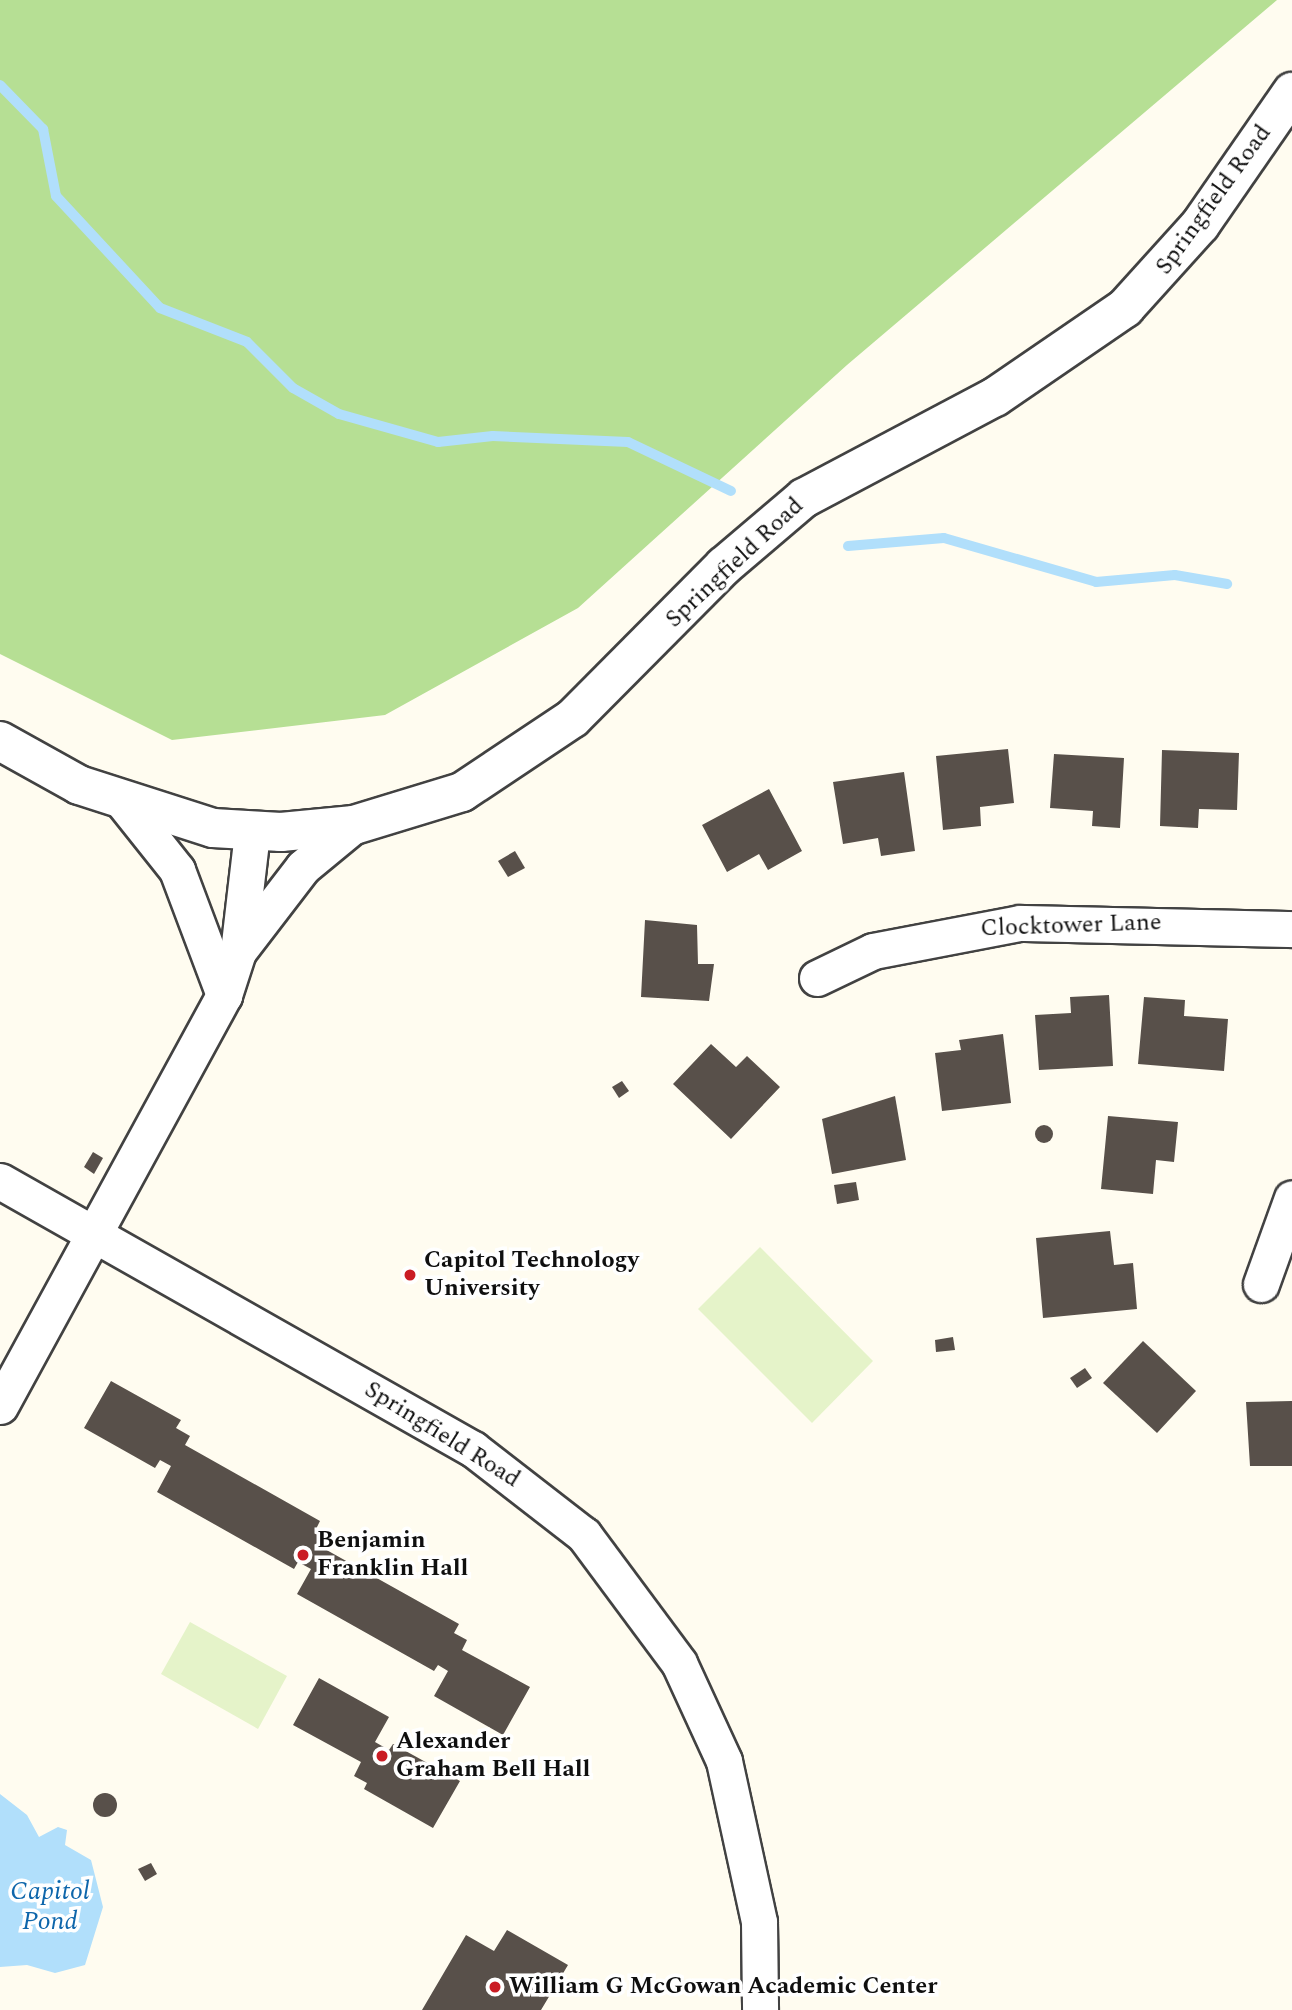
<!DOCTYPE html>
<style>
body{margin:0}
#map{position:relative;width:1292px;height:2010px;overflow:hidden;background:#fffcf0;font-family:Spectral,serif}
div>[style]{position:absolute}
.forest>*{inset:0;background:#b6df94}
.pitch>*{inset:0;background:#e5f3c9}
.water>*{inset:0;background:#b1dffb}
.stream>*{height:10px;margin:-5px;padding:0 5px;transform-origin:5px;border-radius:5px;background:#b1dffb}
.building>*{inset:0;background:#58504a}
.round{border-radius:50%}
.roads{filter:drop-shadow(2px 0 #424242) drop-shadow(-2px 0 #424242) drop-shadow(0 2px #424242) drop-shadow(0 -2px #424242)}
.minor>*{height:35px;margin:-17.5px;padding:0 17.5px;transform-origin:17.5px;border-radius:17.5px;background:#fff}
.tertiary>*{height:38px;margin:-19px;padding:0 19px;transform-origin:19px;border-radius:19px;background:#fff}
.dots>*{width:19px;height:19px;translate:-50% -50%;box-sizing:border-box;border:4px solid #fff;border-radius:50%}
span{translate:-50% -50%;white-space:nowrap;text-align:center;line-height:1.15;-webkit-text-stroke:7px #fff;paint-order:stroke}
.street-label{font-size:24px;color:#0f0f0f}
.poi-label{font-size:24px;color:#0f0f0f;font-weight:700}
.left{translate:0 -50%;text-align:left}
.water-label{font-size:26px;color:#0e66ab;font-style:italic}
</style>
<div id="map">
<div class="forest">
<i style="clip-path:polygon(0 0,1277px 0,847px 365px,578px 608px,385px 715px,172px 740px,0 654px)"></i>
</div>
<div class="pitch">
<i style="clip-path:polygon(760px 1247px,873px 1361px,812px 1423px,698px 1309px)"></i>
<i style="clip-path:polygon(190px 1622px,287px 1676px,258px 1729px,161px 1674px)"></i>
</div>
<div class="water">
<i style="clip-path:polygon(0 1794px,27px 1815px,39px 1837px,58px 1827px,67px 1830px,65px 1845px,91px 1860px,103px 1907px,85px 1965px,55px 1973px,27px 1965px,0 1967px)"></i>
</div>
<div class="stream">
<i style="left:0;top:85px;width:62px;rotate:45.7deg"></i>
<i style="left:43px;top:129px;width:68px;rotate:79deg"></i>
<i style="left:56px;top:196px;width:153px;rotate:47.1deg"></i>
<i style="left:160px;top:308px;width:93px;rotate:21.3deg"></i>
<i style="left:247px;top:342px;width:65px;rotate:45deg"></i>
<i style="left:293px;top:388px;width:53px;rotate:29.5deg"></i>
<i style="left:339px;top:414px;width:103px;rotate:15.8deg"></i>
<i style="left:438px;top:442px;width:55px;rotate:-6.2deg"></i>
<i style="left:493px;top:436px;width:135px;rotate:2.5deg"></i>
<i style="left:628px;top:442px;width:114px;rotate:25.4deg"></i>
<i style="left:848px;top:546px;width:96px;rotate:-4.8deg"></i>
<i style="left:944px;top:538px;width:158px;rotate:16.1deg"></i>
<i style="left:1096px;top:582px;width:79px;rotate:-5.1deg"></i>
<i style="left:1175px;top:575px;width:53px;rotate:9.8deg"></i>
</div>
<div class="building">
<i style="clip-path:polygon(1008px 749px,1014px 803px,980px 807px,981px 826px,943px 830px,936px 756px)"></i>
<i style="clip-path:polygon(1162px 750px,1239px 753px,1237px 810px,1199px 809px,1198px 828px,1160px 826px)"></i>
<i style="clip-path:polygon(1054px 754px,1124px 758px,1120px 828px,1092px 826px,1093px 811px,1050px 808px)"></i>
<i style="clip-path:polygon(904px 772px,915px 851px,881px 856px,878px 838px,843px 844px,833px 782px)"></i>
<i style="clip-path:polygon(769px 789px,802px 851px,768px 870px,759px 854px,727px 872px,702px 825px)"></i>
<i style="clip-path:polygon(515px 851px,525px 868px,508px 877px,498px 861px)"></i>
<i style="clip-path:polygon(645px 920px,697px 925px,698px 964px,714px 964px,709px 1001px,641px 997px)"></i>
<i style="clip-path:polygon(1109px 995px,1113px 1066px,1039px 1070px,1035px 1015px,1071px 1013px,1070px 997px)"></i>
<i style="clip-path:polygon(1144px 997px,1185px 1000px,1184px 1016px,1228px 1019px,1224px 1071px,1138px 1064px)"></i>
<i style="clip-path:polygon(1003px 1034px,1011px 1103px,942px 1111px,935px 1053px,961px 1050px,959px 1040px)"></i>
<i style="clip-path:polygon(711px 1044px,736px 1067px,747px 1056px,780px 1087px,731px 1139px,673px 1084px)"></i>
<i style="clip-path:polygon(622px 1081px,629px 1091px,619px 1098px,612px 1087px)"></i>
<i style="clip-path:polygon(895px 1096px,906px 1160px,832px 1174px,822px 1119px)"></i>
<i style="clip-path:polygon(1108px 1116px,1178px 1122px,1174px 1162px,1156px 1160px,1153px 1194px,1101px 1189px)"></i>
<i class="round" style="left:1035px;top:1125px;width:18px;height:18px"></i>
<i style="clip-path:polygon(93px 1152px,103px 1158px,94px 1174px,84px 1167px)"></i>
<i style="clip-path:polygon(856px 1182px,859px 1200px,837px 1204px,834px 1185px)"></i>
<i style="clip-path:polygon(1110px 1231px,1114px 1265px,1133px 1263px,1137px 1309px,1043px 1318px,1036px 1238px)"></i>
<i style="clip-path:polygon(953px 1337px,955px 1350px,936px 1352px,935px 1340px)"></i>
<i style="clip-path:polygon(1143px 1341px,1196px 1391px,1157px 1433px,1103px 1383px)"></i>
<i style="clip-path:polygon(1085px 1368px,1092px 1378px,1077px 1388px,1070px 1378px)"></i>
<i style="clip-path:polygon(111px 1381px,181px 1420px,176px 1428px,190px 1436px,185px 1445px,320px 1521px,315px 1531px,329px 1539px,323px 1548px,459px 1624px,454px 1633px,467px 1640px,462px 1650px,530px 1687px,503px 1735px,434px 1696px,448px 1671px,438px 1665px,434px 1671px,297px 1594px,311px 1569px,298px 1562px,294px 1569px,157px 1492px,171px 1466px,160px 1460px,155px 1468px,84px 1428px)"></i>
<i style="clip-path:polygon(1292px 1401px,1292px 1466px,1250px 1466px,1246px 1402px)"></i>
<i style="clip-path:polygon(319px 1678px,389px 1717px,375px 1742px,389px 1750px,393px 1744px,460px 1781px,433px 1828px,364px 1789px,367px 1783px,354px 1776px,361px 1762px,293px 1725px)"></i>
<i class="round" style="left:93px;top:1793px;width:24px;height:24px"></i>
<i style="clip-path:polygon(151px 1863px,157px 1874px,145px 1881px,138px 1869px)"></i>
<i style="clip-path:polygon(507px 1930px,568px 1965px,541px 2010px,422px 2010px,466px 1935px,494px 1951px)"></i>
</div>
<div class="roads">
<div class="minor">
<i style="left:123px;top:802px;width:87px;rotate:51.5deg"></i>
<i style="left:177px;top:870px;width:134px;rotate:69.4deg"></i>
<i style="left:240px;top:949px;width:103px;rotate:-52.5deg"></i>
<i style="left:303px;top:867px;width:66px;rotate:-39.5deg"></i>
<i style="left:817px;top:978px;width:62px;rotate:-25.7deg"></i>
<i style="left:873px;top:951px;width:150px;rotate:-10.8deg"></i>
<i style="left:1020px;top:923px;width:272px;rotate:1.3deg"></i>
<i style="left:0;top:1181px;width:544px;rotate:29.54deg"></i>
<i style="left:473px;top:1449px;width:140px;rotate:37.8deg"></i>
<i style="left:584px;top:1535px;width:159px;rotate:53.4deg"></i>
<i style="left:679px;top:1663px;width:108px;rotate:65.3deg"></i>
<i style="left:724px;top:1761px;width:165px;rotate:77.7deg"></i>
<i style="left:759px;top:1922px;width:88px;rotate:89.3deg"></i>
<i style="left:1261px;top:1284px;width:91px;rotate:-70.2deg"></i>
<i style="left:0;top:1406px;width:468px;rotate:-61.4deg"></i>
<i style="left:224px;top:995px;width:45px;rotate:-72deg"></i>
<i style="left:238px;top:952px;width:121px;rotate:-83.3deg"></i>
</div>
<div class="tertiary">
<i style="left:0;top:741px;width:90px;rotate:29.1deg"></i>
<i style="left:79px;top:785px;width:141px;rotate:17.8deg"></i>
<i style="left:213px;top:828px;width:68px;rotate:3.4deg"></i>
<i style="left:281px;top:832px;width:73px;rotate:-5.5deg"></i>
<i style="left:354px;top:825px;width:113px;rotate:-17deg"></i>
<i style="left:462px;top:792px;width:133px;rotate:-33.7deg"></i>
<i style="left:573px;top:718px;width:214px;rotate:-45.2deg"></i>
<i style="left:724px;top:566px;width:105px;rotate:-40.4deg"></i>
<i style="left:804px;top:498px;width:216px;rotate:-27.9deg"></i>
<i style="left:995px;top:397px;width:158px;rotate:-34.4deg"></i>
<i style="left:1125px;top:308px;width:112px;rotate:-47.9deg"></i>
<i style="left:1200px;top:225px;width:162px;rotate:-55.3deg"></i>
</div>
</div>
<div class="dots">
<i style="left:410px;top:1275px;background:#ca1c24"></i>
<i style="left:303px;top:1555px;background:#ca1c24"></i>
<i style="left:382px;top:1756px;background:#ca1c24"></i>
<i style="left:495px;top:1987px;background:#ca1c24"></i>
</div>
<div class="street-label">
<span style="left:1214px;top:200px;rotate:-54deg">Springfield Road</span>
<span style="left:735px;top:563px;rotate:-43deg">Springfield Road</span>
<span style="left:1071px;top:926px;rotate:-2deg">Clocktower Lane</span>
<span style="left:442px;top:1435px;rotate:32deg">Springfield Road</span>
</div>
<div class="poi-label">
<span class="left" style="left:424px;top:1275px">Capitol Technology<br>University</span>
<span class="left" style="left:317px;top:1555px">Benjamin<br>Franklin Hall</span>
<span class="left" style="left:396px;top:1756px">Alexander<br>Graham Bell Hall</span>
<span class="left" style="left:509px;top:1987px">William G McGowan Academic Center</span>
</div>
<div class="water-label">
<span style="left:50px;top:1907px">Capitol<br>Pond</span>
</div>
</div>
